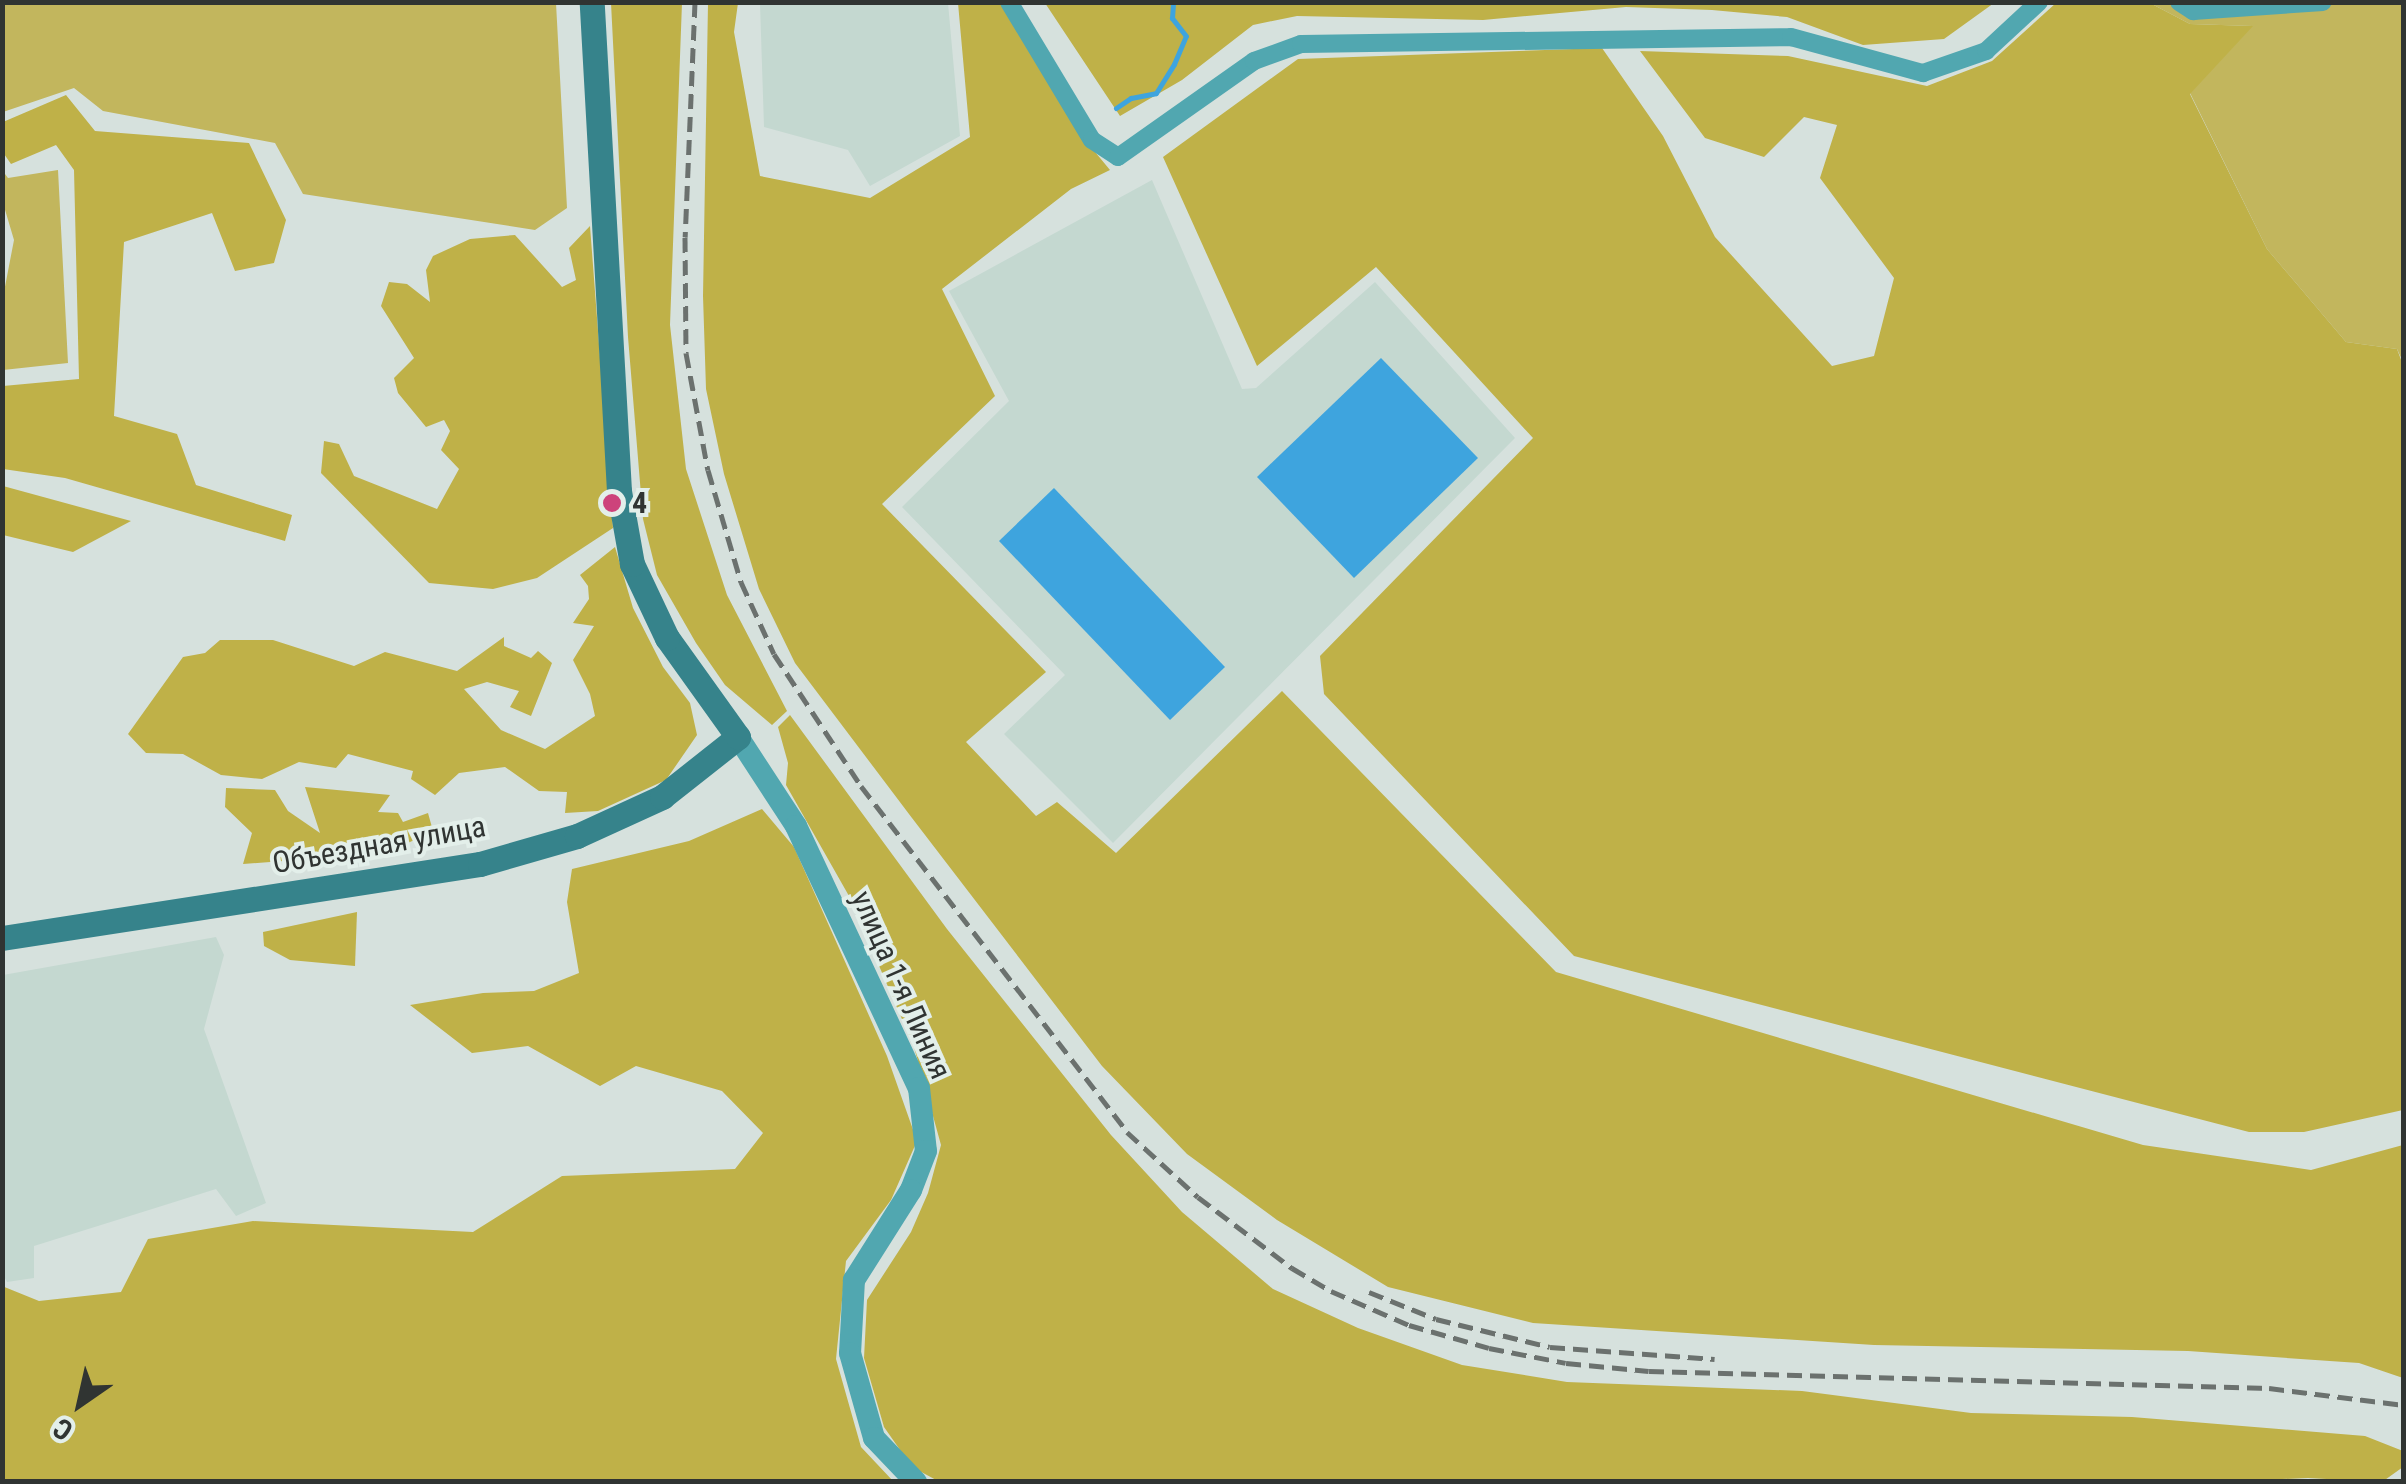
<!DOCTYPE html>
<meta charset="utf-8">
<style>
body{margin:0}
#map{position:relative;width:2406px;height:1484px;overflow:hidden;background:#d6e1dd;font-family:"Roboto Condensed",sans-serif}
div>[style]{position:absolute}
.built>*{inset:0;background:#c4d8d0}
.green>*{inset:0;background:#c2b65d}
.forest>*{inset:0;background:#bfb148}
.water>*{inset:0;background:#3ea4de}
.stream>*{height:5px;margin:-2.5px;padding:0 2.5px;transform-origin:2.5px;border-radius:2.5px;background:#3ea4de}
.minor>*{height:18px;margin:-9px;padding:0 9px;transform-origin:9px;border-radius:9px;background:#51a7b0}
.tertiary>*{height:22px;margin:-11px;padding:0 11px;transform-origin:11px;border-radius:11px;background:#51a7b0}
.secondary>*{height:25px;margin:-12.5px;padding:0 12.5px;transform-origin:12.5px;border-radius:12.5px;background:#36838b}
.rail>*{height:5px;margin-top:-2.5px;transform-origin:0;background:repeating-linear-gradient(90deg,#6b716e 0 15px,transparent 0 23px)}
.dots>*{width:28px;height:28px;translate:-50% -50%;box-sizing:border-box;border:5px solid #e3efea;border-radius:50%}
span{translate:-50% -50%;white-space:nowrap;text-align:center;line-height:1.15;-webkit-text-stroke:8px #e3efea;paint-order:stroke}
.poi-label{font-size:30px;color:#303432;font-weight:700}
.left{translate:0 -50%;text-align:left}
.street-label{font-size:30px;color:#303432}
.frame{position:absolute;inset:0;border:5px solid #303432;pointer-events:none}
.north{position:absolute;left:30px;top:1354px;width:100px;height:100px;-webkit-text-stroke:8px #e3efea;paint-order:stroke;rotate:214deg;font-size:28px;font-weight:700;line-height:40px;text-align:center;color:#303432}
.north::after{content:'';display:block;margin:auto;width:35px;height:45px;background:#303432;clip-path:polygon(50% 0,100% 100%,50% 72%,0 100%)}
</style>
<div id="map">
<div class="built">
<i style="clip-path:polygon(948px 3px,960px 136px,870px 186px,848px 150px,764px 127px,760px 4px)"></i>
<i style="clip-path:polygon(1152px 180px,1242px 389px,1256px 388px,1375px 282px,1515px 438px,1113px 843px,1004px 734px,1065px 675px,902px 507px,1009px 401px,949px 291px)"></i>
<i style="clip-path:polygon(216px 937px,224px 955px,204px 1029px,266px 1203px,236px 1216px,216px 1189px,34px 1246px,34px 1278px,7px 1282px,2px 1273px,3px 975px)"></i>
</div>
<div class="green">
<i style="clip-path:polygon(2px 3px,556px 3px,567px 208px,535px 230px,303px 194px,275px 143px,103px 111px,74px 88px,3px 112px)"></i>
<i style="clip-path:polygon(2150px 3px,2403px 3px,2403px 362px,2397px 349px,2346px 342px,2267px 249px,2190px 93px,2252px 26px,2190px 24px)"></i>
<i style="clip-path:polygon(2px 170px,8px 178px,58px 170px,68px 363px,3px 370px,3px 297px,14px 240px,3px 203px)"></i>
</div>
<div class="forest">
<i style="clip-path:polygon(611px 3px,682px 3px,670px 325px,686px 469px,727px 595px,787px 711px,772px 725px,725px 685px,696px 643px,657px 575px,643px 519px,628px 337px)"></i>
<i style="clip-path:polygon(708px 3px,738px 3px,734px 32px,760px 176px,870px 198px,970px 137px,958px 3px,1002px 3px,1076px 129px,1110px 170px,1071px 189px,942px 289px,995px 396px,882px 504px,1046px 672px,966px 742px,1036px 816px,1057px 802px,1116px 853px,1282px 691px,1556px 972px,2143px 1145px,2311px 1170px,2403px 1145px,2403px 1378px,2359px 1363px,2188px 1351px,1874px 1345px,1533px 1323px,1388px 1287px,1277px 1220px,1187px 1154px,1102px 1066px,912px 818px,795px 663px,759px 589px,724px 474px,706px 389px,703px 296px)"></i>
<i style="clip-path:polygon(1045px 3px,1994px 3px,1944px 39px,1863px 45px,1787px 17px,1712px 10px,1626px 7px,1483px 20px,1297px 16px,1253px 25px,1182px 80px,1120px 116px)"></i>
<i style="clip-path:polygon(2056px 3px,2150px 3px,2190px 24px,2253px 26px,2190px 94px,2267px 249px,2346px 342px,2397px 349px,2403px 365px,2403px 1110px,2304px 1132px,2249px 1132px,1574px 956px,1324px 694px,1320px 656px,1533px 438px,1376px 267px,1257px 366px,1163px 157px,1298px 59px,1602px 48px,1663px 136px,1715px 237px,1832px 366px,1874px 356px,1894px 278px,1820px 178px,1837px 125px,1804px 117px,1764px 157px,1705px 138px,1640px 51px,1788px 56px,1927px 86px,1992px 61px)"></i>
<i style="clip-path:polygon(66px 95px,95px 131px,249px 143px,286px 220px,274px 263px,235px 271px,212px 213px,124px 242px,114px 416px,177px 434px,196px 485px,292px 515px,285px 541px,65px 478px,3px 469px,3px 386px,79px 379px,74px 170px,56px 145px,11px 164px,2px 151px,3px 122px)"></i>
<i style="clip-path:polygon(590px 226px,613px 528px,537px 578px,493px 589px,429px 583px,321px 473px,324px 441px,339px 444px,354px 476px,437px 509px,459px 469px,441px 450px,450px 431px,444px 420px,426px 427px,398px 393px,394px 378px,414px 358px,381px 306px,389px 282px,407px 284px,430px 302px,426px 270px,433px 256px,470px 239px,515px 235px,562px 287px,576px 280px,569px 248px)"></i>
<i style="clip-path:polygon(3px 486px,131px 521px,73px 552px,3px 535px)"></i>
<i style="clip-path:polygon(615px 547px,633px 608px,663px 667px,690px 703px,697px 735px,666px 780px,598px 811px,565px 813px,567px 792px,539px 791px,505px 767px,459px 773px,435px 795px,411px 779px,413px 771px,348px 754px,336px 768px,299px 762px,262px 779px,221px 775px,183px 754px,146px 753px,128px 734px,183px 657px,205px 653px,220px 640px,273px 640px,354px 666px,385px 652px,457px 671px,504px 637px,504px 646px,531px 658px,538px 651px,552px 663px,531px 716px,510px 707px,519px 691px,487px 682px,464px 689px,501px 730px,545px 749px,595px 716px,590px 694px,573px 660px,594px 626px,573px 623px,589px 599px,588px 586px,580px 575px)"></i>
<i style="clip-path:polygon(790px 715px,947px 929px,1111px 1135px,1182px 1212px,1273px 1289px,1358px 1328px,1462px 1365px,1567px 1382px,1802px 1391px,1971px 1413px,2132px 1417px,2365px 1436px,2403px 1451px,2403px 1467px,2382px 1482px,2308px 1478px,2214px 1482px,938px 1481px,912px 1467px,884px 1427px,864px 1358px,867px 1300px,911px 1232px,928px 1193px,941px 1145px,914px 1047px,849px 896px,786px 785px,788px 763px,778px 727px)"></i>
<i style="clip-path:polygon(305px 787px,390px 795px,378px 812px,398px 813px,403px 822px,428px 813px,433px 831px,387px 853px,243px 864px,252px 833px,225px 807px,226px 788px,275px 790px,288px 811px,320px 833px)"></i>
<i style="clip-path:polygon(762px 809px,794px 847px,887px 1056px,917px 1141px,891px 1200px,846px 1261px,836px 1359px,861px 1447px,893px 1481px,3px 1481px,2px 1286px,39px 1301px,121px 1292px,148px 1239px,253px 1221px,473px 1232px,562px 1176px,735px 1169px,763px 1133px,722px 1091px,636px 1066px,600px 1086px,528px 1046px,472px 1053px,410px 1005px,483px 993px,534px 991px,579px 973px,567px 902px,572px 869px,689px 841px)"></i>
<i style="clip-path:polygon(357px 912px,355px 966px,290px 960px,264px 946px,263px 932px)"></i>
</div>
<div class="water">
<i style="clip-path:polygon(1381px 358px,1478px 458px,1354px 578px,1257px 477px)"></i>
<i style="clip-path:polygon(1054px 488px,1225px 667px,1170px 720px,999px 541px)"></i>
</div>
<div class="stream">
<i style="left:1116px;top:108px;width:18px;rotate:-34deg"></i>
<i style="left:1131px;top:98px;width:25px;rotate:-11deg"></i>
<i style="left:1156px;top:93px;width:34px;rotate:-58deg"></i>
<i style="left:1174px;top:64px;width:30px;rotate:-67deg"></i>
<i style="left:1186px;top:36px;width:23px;rotate:-128deg"></i>
<i style="left:1172px;top:18px;width:16px;rotate:-86deg"></i>
</div>
<div class="minor">
<i style="left:1009px;top:2px;width:161px;rotate:59deg"></i>
<i style="left:1092px;top:140px;width:31px;rotate:33deg"></i>
<i style="left:1118px;top:157px;width:166px;rotate:-35.2deg"></i>
<i style="left:1254px;top:61px;width:50px;rotate:-19.9deg"></i>
<i style="left:1301px;top:44px;width:490px;rotate:-0.8deg"></i>
<i style="left:1791px;top:37px;width:137px;rotate:15.3deg"></i>
<i style="left:1923px;top:73px;width:67px;rotate:-19.2deg"></i>
<i style="left:1986px;top:51px;width:72px;rotate:-42.8deg"></i>
<i style="left:2179px;top:2px;width:17px;rotate:33deg"></i>
<i style="left:2193px;top:11px;width:130px;rotate:-4deg"></i>
</div>
<div class="tertiary">
<i style="left:738px;top:737px;width:106px;rotate:56.9deg"></i>
<i style="left:796px;top:826px;width:289px;rotate:64.9deg"></i>
<i style="left:919px;top:1088px;width:63px;rotate:83.7deg"></i>
<i style="left:926px;top:1151px;width:42px;rotate:111deg"></i>
<i style="left:911px;top:1190px;width:107px;rotate:122.3deg"></i>
<i style="left:854px;top:1280px;width:73px;rotate:93.1deg"></i>
<i style="left:850px;top:1353px;width:88px;rotate:74.2deg"></i>
<i style="left:874px;top:1438px;width:61px;rotate:46.3deg"></i>
</div>
<div class="secondary">
<i style="left:2px;top:938px;width:484px;rotate:-8.8deg"></i>
<i style="left:480px;top:864px;width:101px;rotate:-16.1deg"></i>
<i style="left:577px;top:836px;width:94px;rotate:-24.6deg"></i>
<i style="left:662px;top:797px;width:97px;rotate:-38.3deg"></i>
<i style="left:738px;top:737px;width:122px;rotate:-125.6deg"></i>
<i style="left:667px;top:638px;width:82px;rotate:-115.3deg"></i>
<i style="left:632px;top:564px;width:74px;rotate:-100.1deg"></i>
<i style="left:619px;top:491px;width:490px;rotate:-93.2deg"></i>
</div>
<div class="rail">
<i style="left:695px;top:2px;width:235px;rotate:92.4deg"></i>
<i style="left:685px;top:237px;width:116px;rotate:89.5deg"></i>
<i style="left:686px;top:353px;width:119px;rotate:79.4deg"></i>
<i style="left:708px;top:470px;width:117px;rotate:73.6deg"></i>
<i style="left:741px;top:582px;width:79px;rotate:65.4deg"></i>
<i style="left:774px;top:654px;width:158px;rotate:56.6deg"></i>
<i style="left:861px;top:786px;width:436px;rotate:52.4deg"></i>
<i style="left:1127px;top:1132px;width:96px;rotate:42.5deg"></i>
<i style="left:1198px;top:1197px;width:118px;rotate:37.1deg"></i>
<i style="left:1292px;top:1268px;width:45px;rotate:30.5deg"></i>
<i style="left:1331px;top:1291px;width:85px;rotate:23.6deg"></i>
<i style="left:1409px;top:1325px;width:83px;rotate:16deg"></i>
<i style="left:1489px;top:1348px;width:78px;rotate:11deg"></i>
<i style="left:1566px;top:1363px;width:83px;rotate:5.5deg"></i>
<i style="left:1649px;top:1371px;width:620px;rotate:1.57deg"></i>
<i style="left:2269px;top:1388px;width:136px;rotate:7.2deg"></i>
<i style="left:1369px;top:1292px;width:72px;rotate:21.9deg"></i>
<i style="left:1436px;top:1319px;width:117px;rotate:13.8deg"></i>
<i style="left:1550px;top:1347px;width:165px;rotate:4.2deg"></i>
</div>
<div class="dots">
<i style="left:612px;top:503px;background:#cd437b"></i>
</div>
<div class="poi-label">
<span class="left" style="left:632px;top:503px">4</span>
</div>
<div class="street-label">
<span style="left:379px;top:845px;rotate:-10deg">Объездная улица</span>
<span style="left:901px;top:985px;rotate:66deg">улица 1-я Линия</span>
</div>
<div class="frame"></div>
<div class="north">С</div>
</div>
